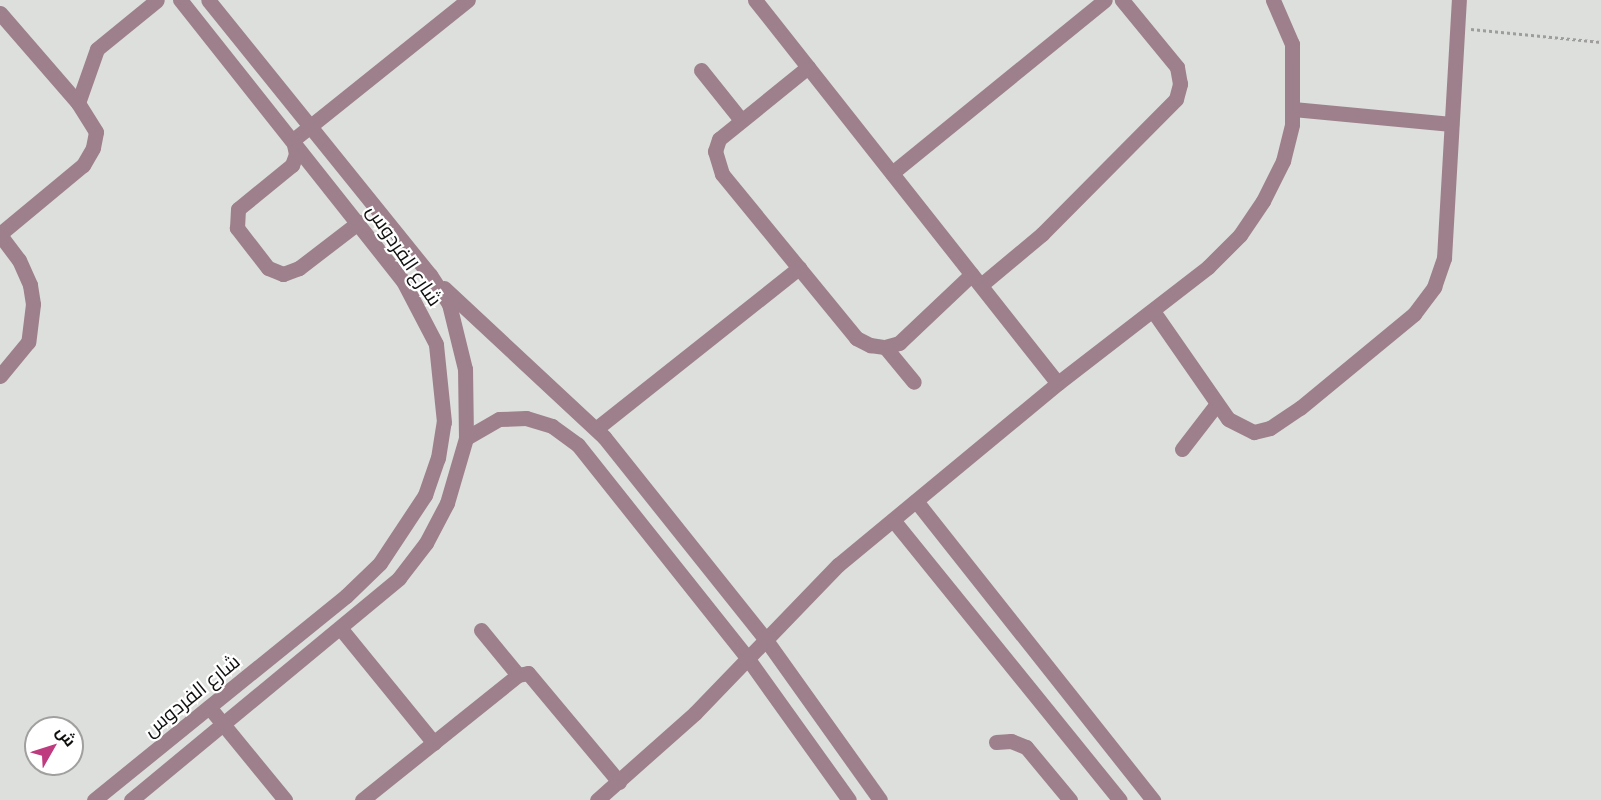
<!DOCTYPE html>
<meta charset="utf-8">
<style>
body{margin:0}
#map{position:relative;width:1601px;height:800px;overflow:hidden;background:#dddfdc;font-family:Manrope,Cairo,sans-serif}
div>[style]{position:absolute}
.path>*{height:3px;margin-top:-1.5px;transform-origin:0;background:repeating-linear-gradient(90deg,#9d9e9c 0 3px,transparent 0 6px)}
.minor>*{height:15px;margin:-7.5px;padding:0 7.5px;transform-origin:7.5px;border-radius:7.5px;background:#9d808b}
span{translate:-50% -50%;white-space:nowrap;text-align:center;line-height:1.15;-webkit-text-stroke:4.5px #fff;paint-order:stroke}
.street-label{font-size:20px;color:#111110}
.north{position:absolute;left:24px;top:716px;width:60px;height:60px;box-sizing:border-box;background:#fff;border:2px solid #a0a09f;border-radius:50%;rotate:51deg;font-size:16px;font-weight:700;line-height:24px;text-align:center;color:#111110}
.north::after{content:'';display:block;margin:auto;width:21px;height:27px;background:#bf3b7f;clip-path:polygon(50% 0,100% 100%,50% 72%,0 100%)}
</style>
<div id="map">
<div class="path">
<i style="left:1471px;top:29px;width:131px;rotate:5.7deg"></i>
</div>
<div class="minor">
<i style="left:755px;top:0;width:488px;rotate:51.7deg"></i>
<i style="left:0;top:13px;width:119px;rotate:49.1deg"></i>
<i style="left:78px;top:103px;width:34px;rotate:58deg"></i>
<i style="left:96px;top:132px;width:16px;rotate:101deg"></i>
<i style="left:93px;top:148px;width:20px;rotate:120deg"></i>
<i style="left:83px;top:165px;width:108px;rotate:140.3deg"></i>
<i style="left:808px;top:67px;width:114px;rotate:141deg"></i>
<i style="left:719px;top:139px;width:13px;rotate:108deg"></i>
<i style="left:715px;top:151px;width:24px;rotate:73deg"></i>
<i style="left:722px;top:174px;width:212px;rotate:50.7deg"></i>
<i style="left:856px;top:338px;width:16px;rotate:27deg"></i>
<i style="left:870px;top:345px;width:15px;rotate:8deg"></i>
<i style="left:885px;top:347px;width:15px;rotate:-16deg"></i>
<i style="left:899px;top:343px;width:100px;rotate:-43.4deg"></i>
<i style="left:701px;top:70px;width:64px;rotate:51.3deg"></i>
<i style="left:78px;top:103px;width:57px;rotate:-70.6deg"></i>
<i style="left:97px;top:49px;width:77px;rotate:-39.2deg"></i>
<i style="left:1293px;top:109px;width:159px;rotate:5.4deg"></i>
<i style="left:892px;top:173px;width:274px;rotate:-39.1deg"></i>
<i style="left:359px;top:222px;width:76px;rotate:142.5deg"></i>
<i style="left:299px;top:268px;width:17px;rotate:159deg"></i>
<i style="left:283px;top:274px;width:16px;rotate:-158deg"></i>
<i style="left:268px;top:268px;width:51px;rotate:-127.8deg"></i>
<i style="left:237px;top:228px;width:19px;rotate:-87deg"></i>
<i style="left:238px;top:209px;width:70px;rotate:-39.2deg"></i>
<i style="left:292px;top:165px;width:12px;rotate:-70deg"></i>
<i style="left:296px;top:154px;width:14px;rotate:-102deg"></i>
<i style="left:293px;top:140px;width:224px;rotate:-38.7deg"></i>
<i style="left:0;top:235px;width:31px;rotate:53deg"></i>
<i style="left:19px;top:260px;width:27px;rotate:66deg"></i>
<i style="left:30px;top:285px;width:19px;rotate:81deg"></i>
<i style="left:33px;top:304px;width:38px;rotate:97deg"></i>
<i style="left:28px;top:342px;width:44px;rotate:129.5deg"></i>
<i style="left:981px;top:285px;width:80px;rotate:-39.9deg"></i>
<i style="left:1042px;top:234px;width:190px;rotate:-45.2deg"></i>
<i style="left:1176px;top:99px;width:16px;rotate:-75deg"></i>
<i style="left:1180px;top:84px;width:17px;rotate:-100deg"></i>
<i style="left:1177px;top:67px;width:87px;rotate:-129.4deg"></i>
<i style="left:444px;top:288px;width:219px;rotate:43deg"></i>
<i style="left:604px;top:437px;width:260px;rotate:51.4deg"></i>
<i style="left:766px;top:640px;width:196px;rotate:54.5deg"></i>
<i style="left:1153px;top:311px;width:131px;rotate:55.2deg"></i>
<i style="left:1228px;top:419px;width:29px;rotate:27deg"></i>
<i style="left:1254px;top:432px;width:16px;rotate:-14deg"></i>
<i style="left:1270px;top:428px;width:36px;rotate:-34deg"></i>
<i style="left:1300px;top:408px;width:148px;rotate:-39.5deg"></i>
<i style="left:1414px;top:314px;width:34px;rotate:-53deg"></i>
<i style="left:1434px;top:287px;width:31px;rotate:-71deg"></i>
<i style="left:1444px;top:258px;width:258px;rotate:-86.7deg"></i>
<i style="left:885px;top:347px;width:45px;rotate:50.4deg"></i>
<i style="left:597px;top:428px;width:258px;rotate:-38.4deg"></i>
<i style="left:466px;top:438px;width:38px;rotate:-30deg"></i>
<i style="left:499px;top:419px;width:27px;rotate:-2deg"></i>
<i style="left:526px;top:418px;width:27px;rotate:17deg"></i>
<i style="left:552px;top:426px;width:32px;rotate:36deg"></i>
<i style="left:578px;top:445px;width:273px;rotate:51.5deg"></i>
<i style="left:748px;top:659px;width:173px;rotate:54.4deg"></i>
<i style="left:1182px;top:449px;width:56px;rotate:-52.3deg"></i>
<i style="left:916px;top:501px;width:382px;rotate:51.6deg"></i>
<i style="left:893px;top:520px;width:360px;rotate:51deg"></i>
<i style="left:341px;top:629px;width:147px;rotate:50.8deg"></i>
<i style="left:481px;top:630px;width:58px;rotate:50.6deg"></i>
<i style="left:209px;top:707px;width:120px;rotate:50.7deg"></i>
<i style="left:996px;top:742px;width:15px;rotate:-4deg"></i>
<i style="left:1011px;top:741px;width:16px;rotate:22deg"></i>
<i style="left:1026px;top:747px;width:69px;rotate:50.3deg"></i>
<i style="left:94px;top:800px;width:324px;rotate:-39deg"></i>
<i style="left:346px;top:596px;width:47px;rotate:-44.1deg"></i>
<i style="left:380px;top:563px;width:82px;rotate:-56.5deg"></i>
<i style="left:425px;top:495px;width:39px;rotate:-71deg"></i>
<i style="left:438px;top:458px;width:36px;rotate:-81deg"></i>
<i style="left:444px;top:422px;width:78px;rotate:-95.9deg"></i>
<i style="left:436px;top:344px;width:71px;rotate:-117.6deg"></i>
<i style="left:403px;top:281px;width:359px;rotate:-128.4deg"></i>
<i style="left:131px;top:800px;width:348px;rotate:-39.6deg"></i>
<i style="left:399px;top:578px;width:44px;rotate:-52.4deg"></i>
<i style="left:426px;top:543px;width:45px;rotate:-62.3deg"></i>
<i style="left:447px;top:503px;width:68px;rotate:-73.7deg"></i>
<i style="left:466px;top:438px;width:69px;rotate:-90.8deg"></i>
<i style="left:465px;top:369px;width:67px;rotate:-103.8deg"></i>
<i style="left:449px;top:304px;width:35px;rotate:-123deg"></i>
<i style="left:430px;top:275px;width:353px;rotate:-128.9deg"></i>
<i style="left:362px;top:800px;width:200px;rotate:-38.7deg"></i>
<i style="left:518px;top:675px;width:10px;rotate:-11deg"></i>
<i style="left:528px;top:673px;width:142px;rotate:50.1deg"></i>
<i style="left:597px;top:800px;width:131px;rotate:-41.6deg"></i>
<i style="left:695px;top:713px;width:206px;rotate:-46deg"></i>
<i style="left:838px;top:565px;width:286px;rotate:-39.6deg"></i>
<i style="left:1058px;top:383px;width:190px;rotate:-37.7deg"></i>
<i style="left:1208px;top:267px;width:45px;rotate:-45deg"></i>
<i style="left:1240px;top:235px;width:41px;rotate:-55.9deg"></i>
<i style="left:1263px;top:201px;width:45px;rotate:-63.4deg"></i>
<i style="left:1283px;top:161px;width:38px;rotate:-76deg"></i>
<i style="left:1292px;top:124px;width:80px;rotate:-90deg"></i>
<i style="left:1292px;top:44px;width:48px;rotate:-113.4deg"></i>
</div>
<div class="street-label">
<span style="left:405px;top:255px;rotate:56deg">شارع الفردوس</span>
<span style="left:191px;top:695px;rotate:-39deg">شارع الفردوس</span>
</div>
<div class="north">ش</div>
</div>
